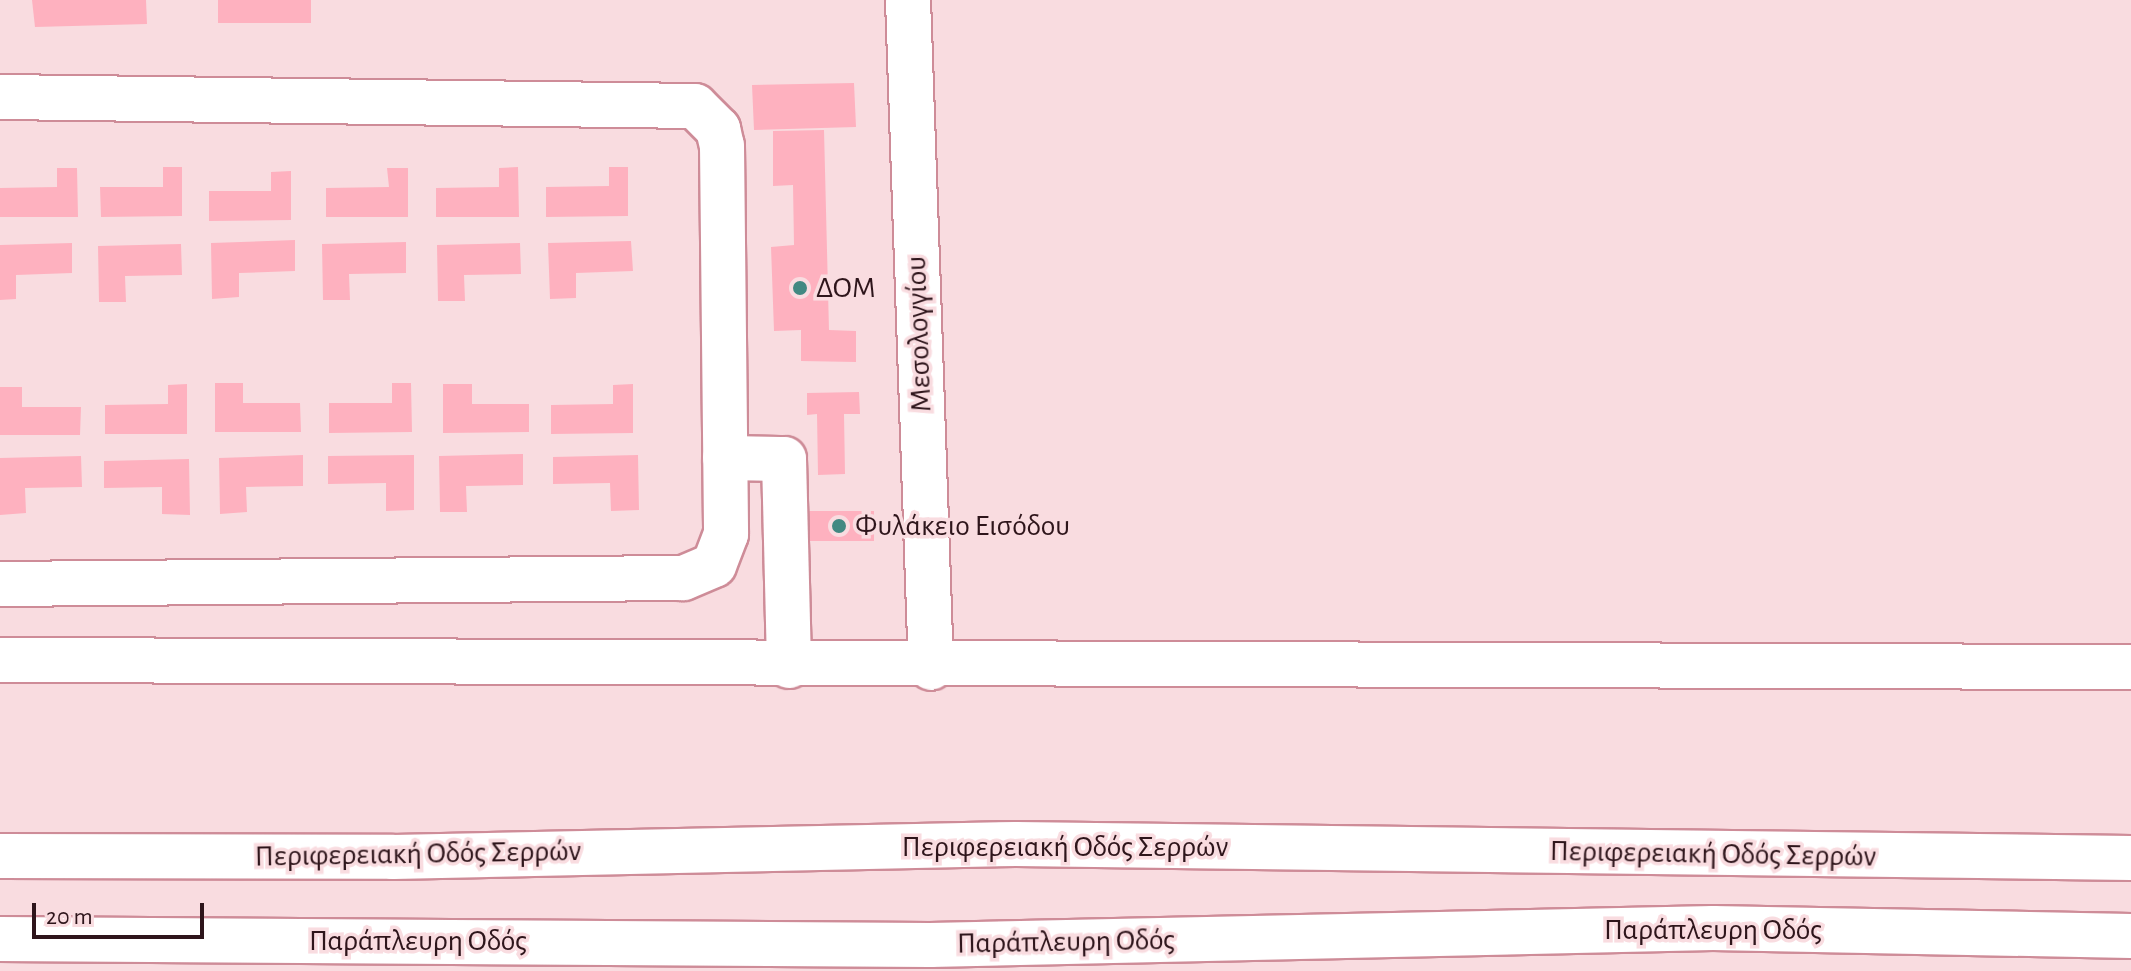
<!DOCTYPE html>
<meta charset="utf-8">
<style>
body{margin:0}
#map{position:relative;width:2131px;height:971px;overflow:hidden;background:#f9dce0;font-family:"Alegreya Sans",sans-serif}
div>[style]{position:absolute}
.building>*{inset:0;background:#feb1bf}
.roads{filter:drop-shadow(2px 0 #ce8c98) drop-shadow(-2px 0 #ce8c98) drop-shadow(0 2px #ce8c98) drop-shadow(0 -2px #ce8c98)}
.minor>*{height:44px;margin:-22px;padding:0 22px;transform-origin:22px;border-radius:22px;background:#fff}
.major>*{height:44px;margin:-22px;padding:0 22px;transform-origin:22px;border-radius:22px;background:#fff}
.dots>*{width:22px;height:22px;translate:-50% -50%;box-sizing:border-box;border:4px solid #f9dce0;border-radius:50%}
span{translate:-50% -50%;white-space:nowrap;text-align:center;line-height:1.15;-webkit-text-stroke:7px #f9dce0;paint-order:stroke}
.poi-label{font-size:30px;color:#2e151b}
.left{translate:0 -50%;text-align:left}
.street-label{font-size:30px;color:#2e151b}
.scale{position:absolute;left:32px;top:903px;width:172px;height:36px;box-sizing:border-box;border:4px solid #2e151b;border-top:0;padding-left:10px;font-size:24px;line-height:28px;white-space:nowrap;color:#2e151b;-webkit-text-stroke:6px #f9dce0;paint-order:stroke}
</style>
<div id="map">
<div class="building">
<i style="clip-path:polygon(32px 0,146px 0,147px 24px,35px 27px)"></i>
<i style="clip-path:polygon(218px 0,311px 0,311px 23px,218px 23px)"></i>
<i style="clip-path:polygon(854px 83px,856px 127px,754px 130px,752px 85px)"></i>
<i style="clip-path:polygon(824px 130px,829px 330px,856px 331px,856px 362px,801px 361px,801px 330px,774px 331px,771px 247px,794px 245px,793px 185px,773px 186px,773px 131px)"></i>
<i style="clip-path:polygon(163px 167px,182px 167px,182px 216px,101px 217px,100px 187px,163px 187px)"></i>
<i style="clip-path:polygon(518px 167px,519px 217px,436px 217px,436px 188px,499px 187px,499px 168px)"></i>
<i style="clip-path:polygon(609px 167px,628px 167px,628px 216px,546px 217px,546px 187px,609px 186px)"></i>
<i style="clip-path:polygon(57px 168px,77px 168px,78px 217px,0 217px,0 188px,57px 187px)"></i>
<i style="clip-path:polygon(387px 168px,408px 168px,408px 217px,326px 217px,326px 188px,389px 187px)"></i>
<i style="clip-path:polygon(291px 171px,291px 220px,209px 221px,209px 191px,271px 191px,271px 172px)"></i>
<i style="clip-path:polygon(295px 240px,295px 271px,239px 273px,239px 297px,212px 299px,211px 243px)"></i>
<i style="clip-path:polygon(631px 241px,633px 271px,576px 273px,576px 298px,550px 299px,548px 243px)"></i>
<i style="clip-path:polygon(406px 242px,406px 273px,349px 274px,350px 300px,323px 300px,322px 244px)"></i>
<i style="clip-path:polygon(72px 243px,72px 273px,16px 275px,16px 299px,0 300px,0 245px)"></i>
<i style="clip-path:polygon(520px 243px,521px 274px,464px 275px,465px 301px,438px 301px,437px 245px)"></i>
<i style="clip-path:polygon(181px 244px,182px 275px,125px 276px,126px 302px,99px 302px,98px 246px)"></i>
<i style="clip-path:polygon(215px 383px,243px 383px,243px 403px,300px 403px,301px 432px,215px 432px)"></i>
<i style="clip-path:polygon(392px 383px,411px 383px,412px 432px,329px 433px,329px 403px,392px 403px)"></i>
<i style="clip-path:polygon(187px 384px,187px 434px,105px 434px,105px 405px,168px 404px,168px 385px)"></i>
<i style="clip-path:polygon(443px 384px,472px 384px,472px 404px,529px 404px,529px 432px,443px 433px)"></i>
<i style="clip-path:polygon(633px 384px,633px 433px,551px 434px,551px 405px,613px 404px,613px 385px)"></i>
<i style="clip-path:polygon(0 387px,22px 387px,22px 407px,81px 407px,80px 435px,0 435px)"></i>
<i style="clip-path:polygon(859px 392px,860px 414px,844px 414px,845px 474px,818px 475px,817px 414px,807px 415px,807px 393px)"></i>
<i style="clip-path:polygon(523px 454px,523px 485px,466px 486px,467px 512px,440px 512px,439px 456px)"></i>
<i style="clip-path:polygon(303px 455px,303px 486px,246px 487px,247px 512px,220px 514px,219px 458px)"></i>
<i style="clip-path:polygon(414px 455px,414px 510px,386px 511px,386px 483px,328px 484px,328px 456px)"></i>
<i style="clip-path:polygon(638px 455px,639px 510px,611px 511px,610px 483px,553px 484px,553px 457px)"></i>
<i style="clip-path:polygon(81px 456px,82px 487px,25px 488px,26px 513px,0 515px,0 458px)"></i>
<i style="clip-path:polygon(189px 459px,190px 515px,162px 514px,162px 487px,104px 488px,104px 461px)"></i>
<i style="clip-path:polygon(804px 511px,874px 511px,874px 541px,804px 541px)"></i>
</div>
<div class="roads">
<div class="minor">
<i style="left:908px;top:0;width:668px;rotate:88.03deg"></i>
<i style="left:0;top:97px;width:695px;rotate:0.74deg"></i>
<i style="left:695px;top:106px;width:33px;rotate:45deg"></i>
<i style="left:718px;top:129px;width:17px;rotate:77deg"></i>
<i style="left:722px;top:146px;width:388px;rotate:89.4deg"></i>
<i style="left:726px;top:534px;width:33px;rotate:111deg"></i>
<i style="left:714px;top:565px;width:34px;rotate:157deg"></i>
<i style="left:683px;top:578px;width:683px;rotate:179.5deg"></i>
<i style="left:725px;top:458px;width:59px;rotate:1deg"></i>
<i style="left:784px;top:459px;width:207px;rotate:88.6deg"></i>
<i style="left:0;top:660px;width:2131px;rotate:0.19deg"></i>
<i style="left:0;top:939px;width:930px;rotate:0.37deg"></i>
<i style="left:930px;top:945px;width:783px;rotate:-1.24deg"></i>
<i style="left:1713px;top:928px;width:418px;rotate:1.1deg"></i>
</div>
<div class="major">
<i style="left:0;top:856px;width:393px;rotate:0.1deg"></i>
<i style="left:393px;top:857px;width:623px;rotate:-1.2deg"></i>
<i style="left:1016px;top:844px;width:1115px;rotate:0.72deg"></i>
</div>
</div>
<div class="dots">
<i style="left:800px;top:288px;background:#428982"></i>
<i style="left:839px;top:526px;background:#428982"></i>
</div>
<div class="poi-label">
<span class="left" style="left:816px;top:288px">ΔΟΜ</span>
<span class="left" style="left:855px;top:526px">Φυλάκειο Εισόδου</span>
</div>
<div class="street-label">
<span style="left:919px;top:334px;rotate:-92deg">Μεσολογγίου</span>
<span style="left:1065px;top:847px">Περιφερειακή Οδός Σερρών</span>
<span style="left:418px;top:854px;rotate:-1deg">Περιφερειακή Οδός Σερρών</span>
<span style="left:1713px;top:854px;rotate:1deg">Περιφερειακή Οδός Σερρών</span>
<span style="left:1713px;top:930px">Παράπλευρη Οδός</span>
<span style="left:418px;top:941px">Παράπλευρη Οδός</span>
<span style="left:1066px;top:942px;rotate:-1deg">Παράπλευρη Οδός</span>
</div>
<div class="scale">20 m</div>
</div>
